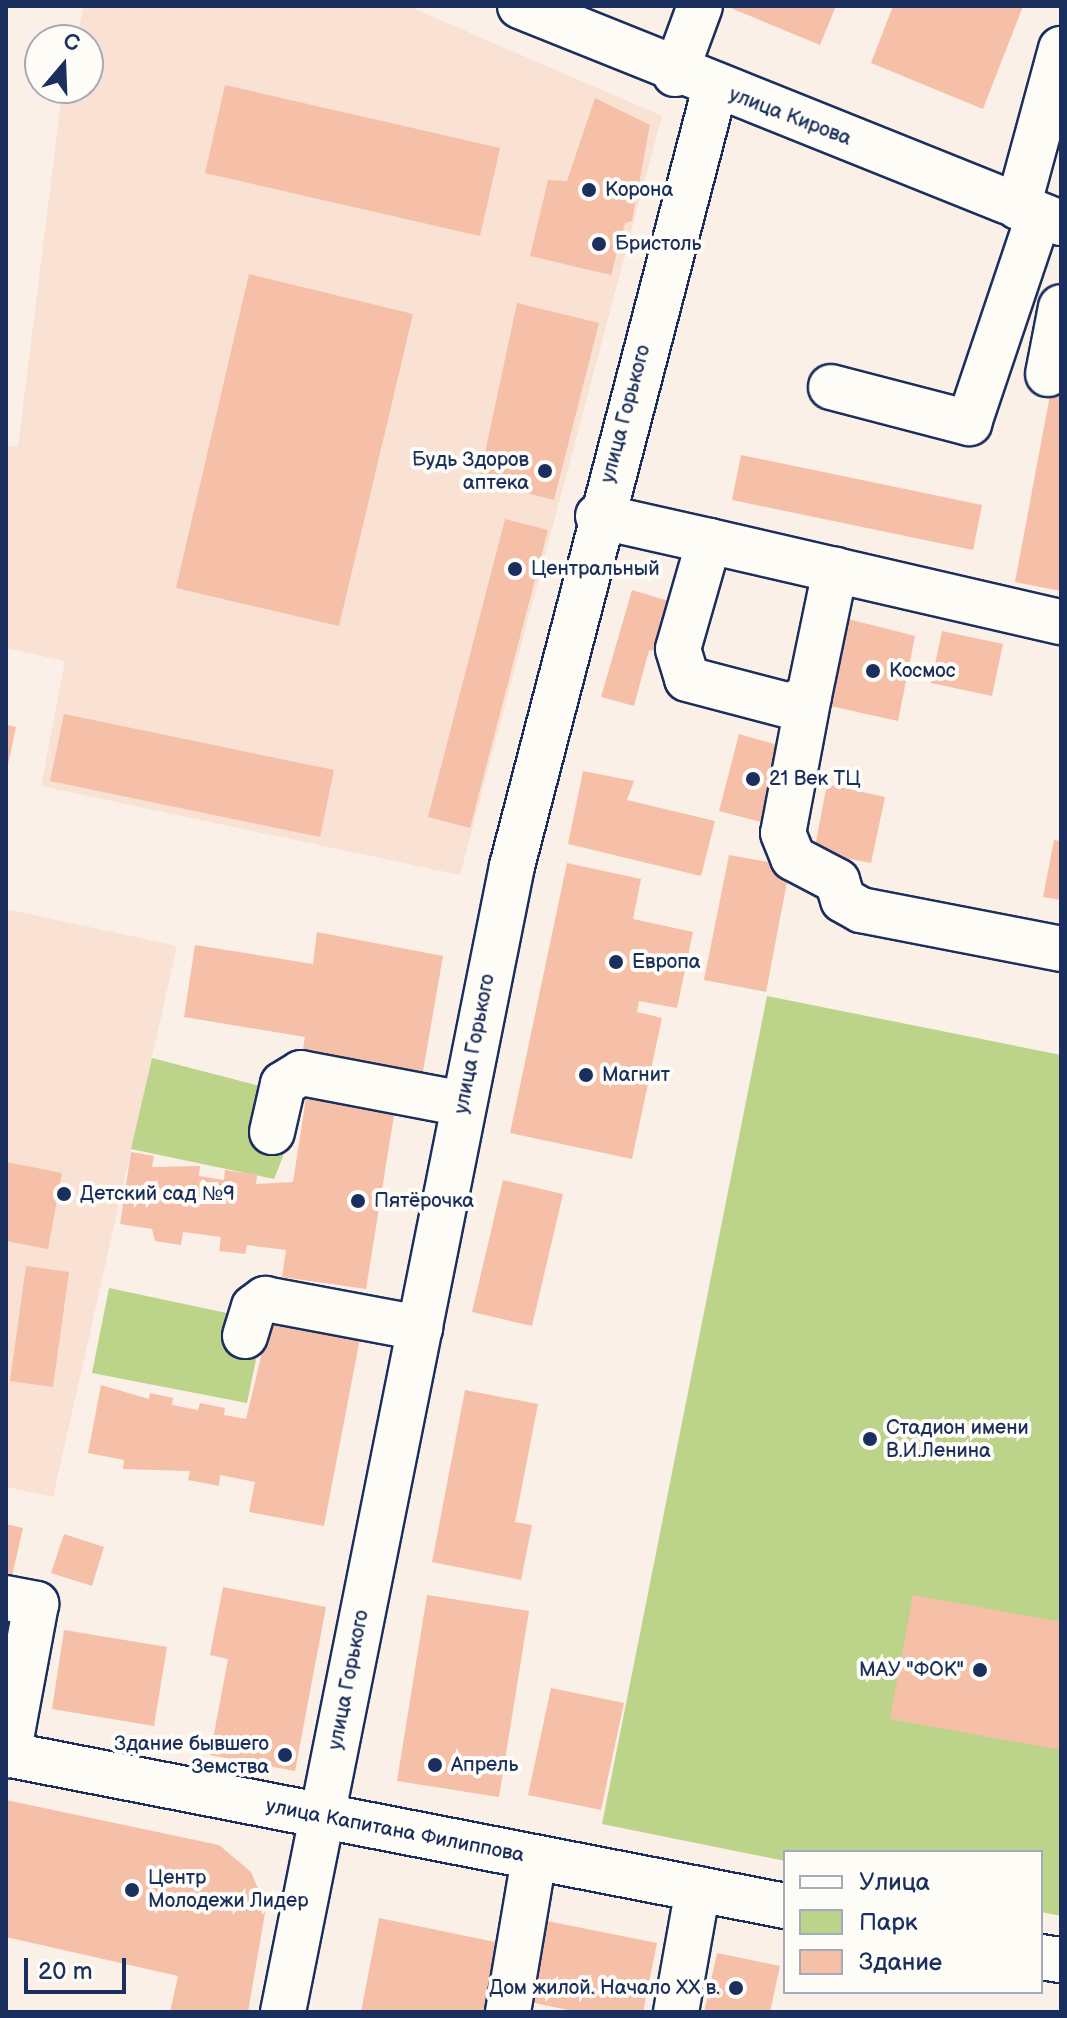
<!DOCTYPE html>
<meta charset="utf-8">
<style>
body{margin:0}
#map{position:relative;width:1067px;height:2018px;overflow:hidden;background:#fbf0e7;font-family:"Balsamiq Sans",sans-serif}
div>[style]{position:absolute}
.built>*{inset:0;background:#f9e1d4}
.green>*{inset:0;background:#bcd38a}
.building>*{inset:0;background:#f5bfa8}
.roads{filter:drop-shadow(2px 0 #1b2f5e) drop-shadow(-2px 0 #1b2f5e) drop-shadow(0 2px #1b2f5e) drop-shadow(0 -2px #1b2f5e)}
.minor>*{height:44px;margin:-22px;padding:0 22px;transform-origin:22px;border-radius:22px;background:#fdfcf7}
.dots>*{width:22px;height:22px;translate:-50% -50%;box-sizing:border-box;border:4px solid #fdfcf7;border-radius:50%}
span{translate:-50% -50%;white-space:nowrap;text-align:center;line-height:1.15;-webkit-text-stroke:8px #fdfcf7;paint-order:stroke}
.street-label{font-size:20px;color:#1b2f5e}
.poi-label{font-size:20px;color:#1b2f5e}
.left{translate:0 -50%;text-align:left}
.right{translate:-100% -50%;text-align:right}
.frame{position:absolute;inset:0;border:8px solid #1b2f5e;pointer-events:none}
.legend{position:absolute;left:783px;top:1850px;width:260px;height:144px;box-sizing:border-box;background:#fdfcf7;border:2px solid #a3aaba;margin:0;padding:10px 14px;list-style:none;font-size:24px;color:#1b2f5e}
.legend li{display:flex;align-items:center;gap:16px;height:40px}
.legend b{width:40px;border:2px solid #a3aaba}
.north{position:absolute;left:24px;top:24px;width:80px;height:80px;box-sizing:border-box;background:#fdfcf7;border:2px solid #a3aaba;border-radius:50%;rotate:19deg;font-size:22px;font-weight:700;line-height:32px;text-align:center;color:#1b2f5e}
.north::after{content:'';display:block;margin:auto;width:28px;height:36px;background:#1b2f5e;clip-path:polygon(50% 0,100% 100%,50% 72%,0 100%)}
.scale{position:absolute;left:24px;top:1958px;width:102px;height:36px;box-sizing:border-box;border:4px solid #1b2f5e;border-top:0;padding-left:10px;font-size:24px;line-height:28px;white-space:nowrap;color:#1b2f5e;-webkit-text-stroke:6px #fdfcf7;paint-order:stroke}
</style>
<div id="map">
<div class="built">
<i style="clip-path:polygon(84px 6px,408px 6px,662px 116px,460px 875px,41px 786px,65px 661px,6px 648px,6px 445px,18px 447px,61px 101px,64px 88px,88px 88px,88px 40px,76px 40px)"></i>
<i style="clip-path:polygon(6px 909px,177px 946px,53px 1497px,6px 1487px)"></i>
</div>
<div class="green">
<i style="clip-path:polygon(767px 996px,1061px 1055px,1061px 1916px,1041px 1912px,1041px 1852px,785px 1852px,785px 1861px,602px 1824px)"></i>
<i style="clip-path:polygon(152px 1058px,306px 1098px,274px 1179px,131px 1149px)"></i>
<i style="clip-path:polygon(109px 1288px,264px 1321px,247px 1403px,92px 1373px)"></i>
</div>
<div class="building">
<i style="clip-path:polygon(726px 6px,836px 6px,820px 45px)"></i>
<i style="clip-path:polygon(893px 6px,1023px 6px,983px 109px,871px 63px)"></i>
<i style="clip-path:polygon(225px 85px,500px 148px,480px 236px,205px 173px)"></i>
<i style="clip-path:polygon(595px 98px,650px 125px,632px 221px,625px 223px,611px 275px,530px 256px,548px 180px,567px 181px)"></i>
<i style="clip-path:polygon(249px 274px,413px 314px,339px 626px,176px 588px)"></i>
<i style="clip-path:polygon(517px 303px,599px 323px,554px 500px,479px 481px)"></i>
<i style="clip-path:polygon(1050px 395px,1061px 397px,1061px 591px,1015px 582px)"></i>
<i style="clip-path:polygon(741px 455px,982px 505px,973px 550px,732px 500px)"></i>
<i style="clip-path:polygon(505px 519px,548px 530px,470px 828px,428px 817px)"></i>
<i style="clip-path:polygon(632px 590px,679px 604px,664px 654px,649px 650px,634px 706px,601px 697px)"></i>
<i style="clip-path:polygon(848px 619px,915px 636px,898px 721px,830px 706px)"></i>
<i style="clip-path:polygon(942px 631px,1003px 644px,992px 696px,931px 683px)"></i>
<i style="clip-path:polygon(64px 714px,334px 770px,320px 837px,50px 781px)"></i>
<i style="clip-path:polygon(6px 725px,16px 727px,7px 769px,6px 769px)"></i>
<i style="clip-path:polygon(739px 734px,788px 748px,769px 824px,719px 811px)"></i>
<i style="clip-path:polygon(583px 771px,634px 781px,627px 800px,715px 821px,701px 876px,568px 844px)"></i>
<i style="clip-path:polygon(827px 784px,885px 797px,871px 863px,814px 852px)"></i>
<i style="clip-path:polygon(1054px 840px,1061px 841px,1061px 900px,1043px 897px)"></i>
<i style="clip-path:polygon(729px 855px,790px 866px,766px 992px,704px 980px)"></i>
<i style="clip-path:polygon(567px 863px,641px 879px,633px 919px,693px 932px,677px 1008px,639px 1001px,637px 1012px,662px 1018px,632px 1159px,510px 1133px)"></i>
<i style="clip-path:polygon(317px 932px,443px 956px,421px 1083px,301px 1061px,305px 1037px,184px 1017px,195px 945px,313px 964px)"></i>
<i style="clip-path:polygon(306px 1098px,394px 1115px,366px 1289px,282px 1277px,286px 1250px,247px 1245px,245px 1254px,219px 1251px,221px 1237px,183px 1232px,181px 1245px,155px 1241px,152px 1229px,120px 1224px,131px 1152px,154px 1156px,152px 1167px,200px 1166px,199px 1176px,224px 1180px,225px 1170px,257px 1175px,256px 1184px,293px 1182px)"></i>
<i style="clip-path:polygon(6px 1162px,62px 1173px,48px 1249px,6px 1241px)"></i>
<i style="clip-path:polygon(503px 1180px,563px 1194px,532px 1326px,472px 1312px)"></i>
<i style="clip-path:polygon(26px 1266px,69px 1272px,53px 1387px,10px 1381px)"></i>
<i style="clip-path:polygon(272px 1311px,362px 1328px,324px 1526px,249px 1512px,255px 1482px,220px 1475px,219px 1486px,188px 1480px,190px 1471px,123px 1469px,124px 1460px,88px 1453px,101px 1385px,149px 1399px,150px 1393px,173px 1398px,172px 1405px,198px 1410px,200px 1403px,225px 1408px,224px 1415px,246px 1419px)"></i>
<i style="clip-path:polygon(465px 1390px,538px 1404px,515px 1522px,532px 1525px,521px 1580px,432px 1562px)"></i>
<i style="clip-path:polygon(6px 1524px,23px 1528px,12px 1576px,6px 1575px)"></i>
<i style="clip-path:polygon(64px 1534px,104px 1547px,92px 1586px,51px 1573px)"></i>
<i style="clip-path:polygon(223px 1587px,326px 1607px,295px 1771px,210px 1755px,228px 1659px,210px 1655px)"></i>
<i style="clip-path:polygon(427px 1595px,529px 1611px,499px 1797px,397px 1781px)"></i>
<i style="clip-path:polygon(913px 1595px,1061px 1622px,1061px 1750px,890px 1719px)"></i>
<i style="clip-path:polygon(64px 1630px,167px 1647px,154px 1726px,52px 1709px)"></i>
<i style="clip-path:polygon(551px 1688px,624px 1703px,601px 1810px,528px 1795px)"></i>
<i style="clip-path:polygon(6px 1800px,219px 1845px,251px 1872px,266px 1907px,248px 2012px,170px 2012px,178px 1976px,6px 1937px)"></i>
<i style="clip-path:polygon(379px 1918px,505px 1944px,491px 2012px,361px 2012px)"></i>
<i style="clip-path:polygon(537px 1919px,657px 1943px,643px 2012px,578px 2012px,520px 2000px)"></i>
<i style="clip-path:polygon(717px 1953px,780px 1966px,770px 2012px,704px 2012px)"></i>
</div>
<div class="roads">
<div class="minor">
<i style="left:520px;top:6px;width:583px;rotate:21.86deg"></i>
<i style="left:675px;top:74px;width:72px;rotate:-69.8deg"></i>
<i style="left:1018px;top:207px;width:164px;rotate:-74.8deg"></i>
<i style="left:1048px;top:374px;width:68px;rotate:-79deg"></i>
<i style="left:831px;top:387px;width:143px;rotate:14.6deg"></i>
<i style="left:969px;top:423px;width:219px;rotate:-71.4deg"></i>
<i style="left:598px;top:516px;width:114px;rotate:12.7deg"></i>
<i style="left:709px;top:541px;width:112px;rotate:106deg"></i>
<i style="left:678px;top:649px;width:31px;rotate:73deg"></i>
<i style="left:687px;top:679px;width:106px;rotate:14.7deg"></i>
<i style="left:790px;top:706px;width:21px;rotate:-28deg"></i>
<i style="left:809px;top:696px;width:139px;rotate:100.7deg"></i>
<i style="left:783px;top:833px;width:27px;rotate:68deg"></i>
<i style="left:793px;top:858px;width:50px;rotate:27.6deg"></i>
<i style="left:837px;top:881px;width:20px;rotate:72deg"></i>
<i style="left:843px;top:900px;width:21px;rotate:29deg"></i>
<i style="left:861px;top:910px;width:204px;rotate:11deg"></i>
<i style="left:709px;top:541px;width:361px;rotate:13deg"></i>
<i style="left:809px;top:696px;width:129px;rotate:-78.3deg"></i>
<i style="left:272px;top:1132px;width:49px;rotate:-77.1deg"></i>
<i style="left:283px;top:1084px;width:21px;rotate:-31deg"></i>
<i style="left:301px;top:1073px;width:165px;rotate:10.8deg"></i>
<i style="left:245px;top:1336px;width:30px;rotate:-73deg"></i>
<i style="left:254px;top:1307px;width:14px;rotate:-36deg"></i>
<i style="left:265px;top:1299px;width:158px;rotate:10.6deg"></i>
<i style="left:6px;top:1598px;width:31px;rotate:11deg"></i>
<i style="left:36px;top:1604px;width:154px;rotate:100.5deg"></i>
<i style="left:6px;top:1754px;width:794px;rotate:11.04deg"></i>
<i style="left:1041px;top:1957px;width:20px;rotate:9deg"></i>
<i style="left:283px;top:2012px;width:1169px;rotate:-78.7deg"></i>
<i style="left:512px;top:866px;width:804px;rotate:-75.38deg"></i>
<i style="left:508px;top:2012px;width:156px;rotate:-80.4deg"></i>
<i style="left:676px;top:2012px;width:125px;rotate:-79.9deg"></i>
</div>
</div>
<div class="dots">
<i style="left:589px;top:190px;background:#1b2f5e"></i>
<i style="left:599px;top:244px;background:#1b2f5e"></i>
<i style="left:545px;top:471px;background:#1b2f5e"></i>
<i style="left:515px;top:569px;background:#1b2f5e"></i>
<i style="left:873px;top:671px;background:#1b2f5e"></i>
<i style="left:753px;top:779px;background:#1b2f5e"></i>
<i style="left:616px;top:962px;background:#1b2f5e"></i>
<i style="left:586px;top:1075px;background:#1b2f5e"></i>
<i style="left:64px;top:1194px;background:#1b2f5e"></i>
<i style="left:358px;top:1201px;background:#1b2f5e"></i>
<i style="left:870px;top:1439px;background:#1b2f5e"></i>
<i style="left:980px;top:1670px;background:#1b2f5e"></i>
<i style="left:285px;top:1755px;background:#1b2f5e"></i>
<i style="left:435px;top:1765px;background:#1b2f5e"></i>
<i style="left:132px;top:1890px;background:#1b2f5e"></i>
<i style="left:736px;top:1988px;background:#1b2f5e"></i>
</div>
<div class="street-label">
<span style="left:790px;top:117px;rotate:21deg">улица Кирова</span>
<span style="left:626px;top:414px;rotate:-75deg">улица Горького</span>
<span style="left:475px;top:1044px;rotate:-79deg">улица Горького</span>
<span style="left:349px;top:1680px;rotate:-79deg">улица Горького</span>
<span style="left:395px;top:1831px;rotate:11deg">улица Капитана Филиппова</span>
</div>
<div class="poi-label">
<span class="left" style="left:605px;top:190px">Корона</span>
<span class="left" style="left:615px;top:244px">Бристоль</span>
<span class="right" style="left:529px;top:472px">Будь Здоров<br>аптека</span>
<span class="left" style="left:531px;top:569px">Центральный</span>
<span class="left" style="left:889px;top:671px">Космос</span>
<span class="left" style="left:769px;top:779px">21 Век ТЦ</span>
<span class="left" style="left:632px;top:962px">Европа</span>
<span class="left" style="left:602px;top:1075px">Магнит</span>
<span class="left" style="left:80px;top:1194px">Детский сад №9</span>
<span class="left" style="left:374px;top:1201px">Пятёрочка</span>
<span class="left" style="left:886px;top:1440px">Стадион имени<br>В.И.Ленина</span>
<span class="right" style="left:964px;top:1670px">МАУ "ФОК"</span>
<span class="right" style="left:269px;top:1756px">Здание бывшего<br>Земства</span>
<span class="left" style="left:451px;top:1765px">Апрель</span>
<span class="left" style="left:148px;top:1890px">Центр<br>Молодежи Лидер</span>
<span class="right" style="left:720px;top:1988px">Дом жилой. Начало ХХ в.</span>
</div>
<div class="frame"></div>
<ul class="legend">
<li><b style="height:10px;background:#fdfcf7"></b>Улица</li>
<li><b style="height:22px;background:#bcd38a"></b>Парк</li>
<li><b style="height:22px;background:#f5bfa8"></b>Здание</li>
</ul>
<div class="north">С</div>
<div class="scale">20 m</div>
</div>
